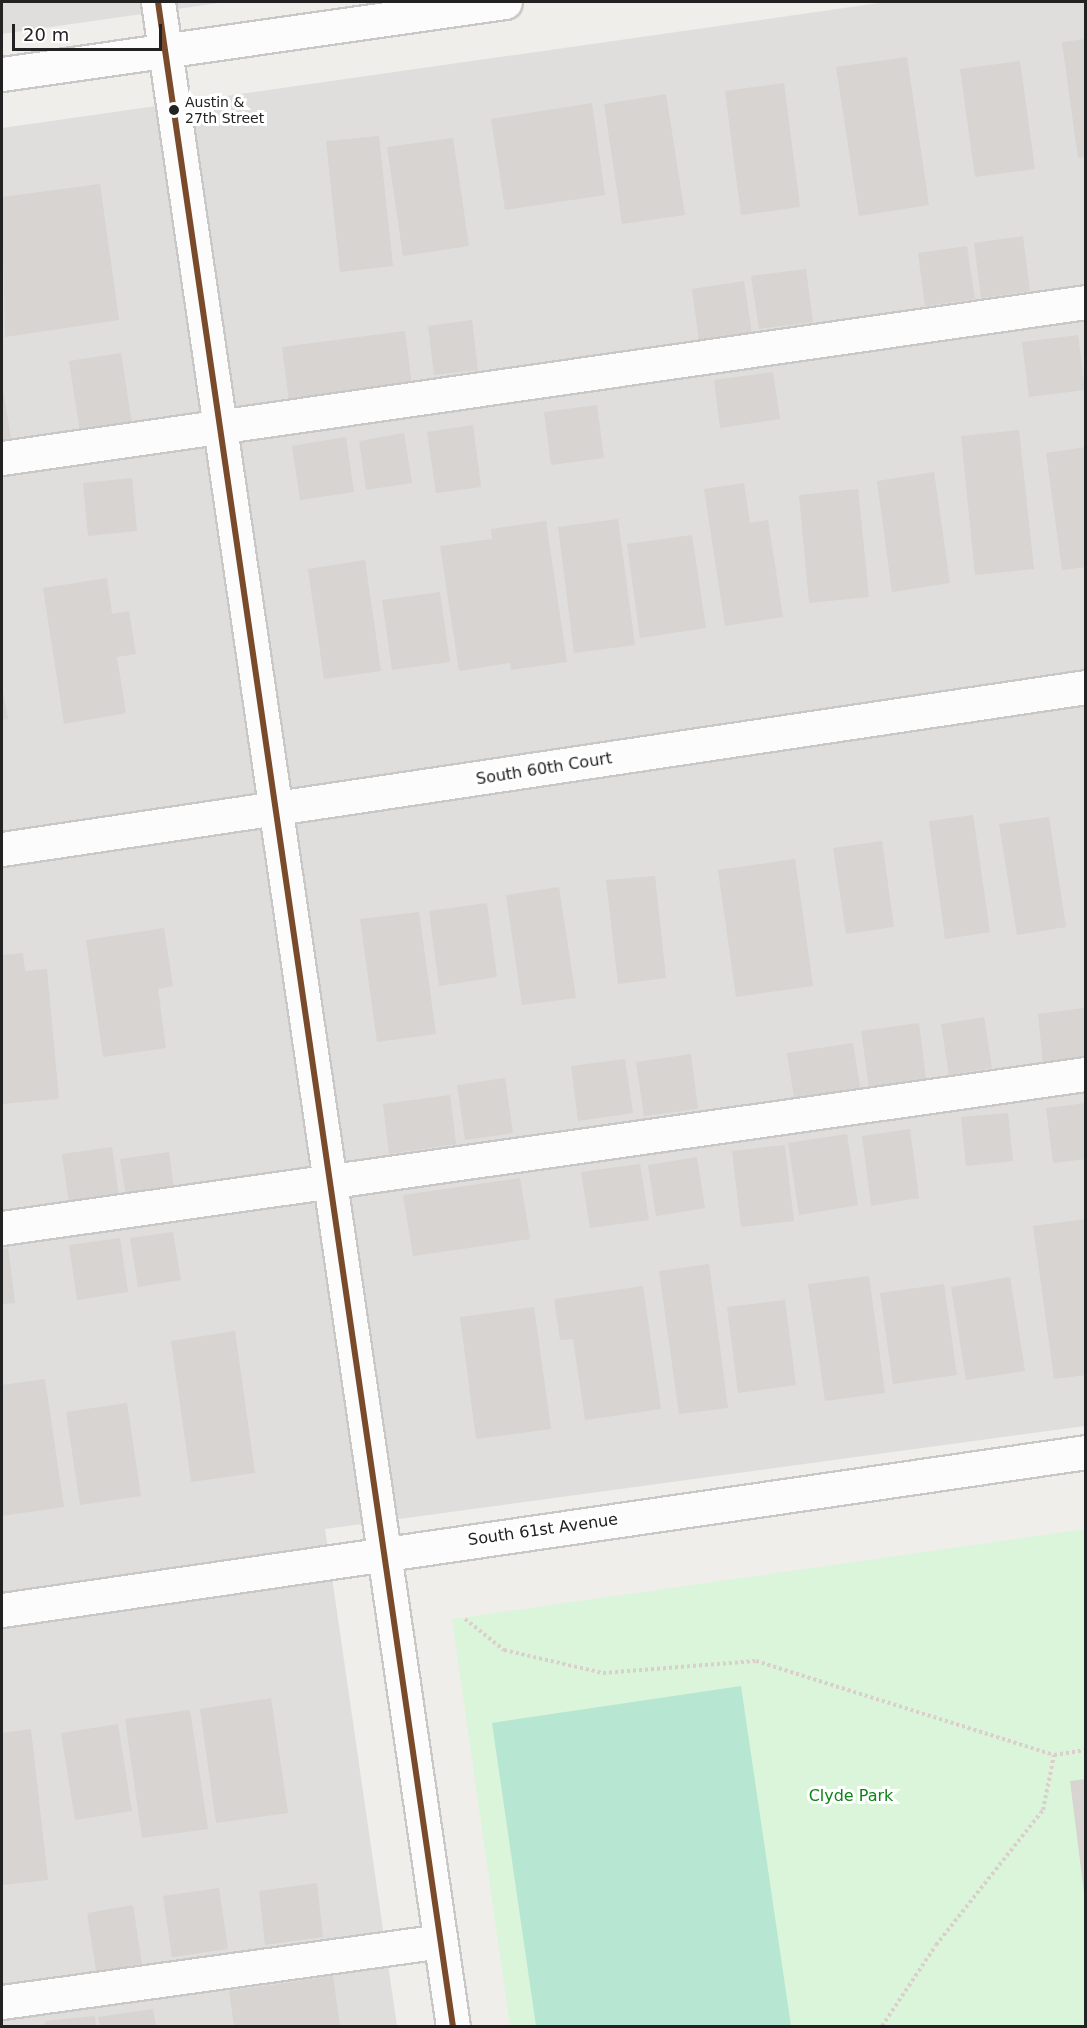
<!DOCTYPE html>
<style>
body{margin:0}
#map{position:relative;width:1087px;height:2028px;overflow:hidden;background:#f0eeeb;font-family:"DejaVu Sans",sans-serif}
div>[style]{position:absolute}
.residential>*{inset:0;background:#dfdedc}
.park>*{inset:0;background:#daf5da}
.pitch>*{inset:0;background:#b7e6d2}
.building>*{inset:0;background:#d7d4d2}
.path>*{height:4px;margin-top:-2px;transform-origin:0;background:repeating-linear-gradient(90deg,#dccecd 0 3px,transparent 0 6px)}
.roads{filter:drop-shadow(2px 0 #c9c8c7) drop-shadow(-2px 0 #c9c8c7) drop-shadow(0 2px #c9c8c7) drop-shadow(0 -2px #c9c8c7)}
.minor>*{height:33px;margin:-16.5px;padding:0 16.5px;transform-origin:16.5px;border-radius:16.5px;background:#fdfcfc}
.bus-1>*{height:6px;margin:-3px;padding:0 3px;transform-origin:3px;border-radius:3px;background:#7a4b2a}
.dots>*{width:16px;height:16px;translate:-50% -50%;box-sizing:border-box;border:3px solid #fff;border-radius:50%}
span{translate:-50% -50%;white-space:nowrap;text-align:center;line-height:1.15;-webkit-text-stroke:6px #fff;paint-order:stroke}
.bus-label{font-size:14px;color:#222}
.left{translate:0 -50%;text-align:left}
.street-label{font-size:16px;color:#222}
.park-label{font-size:16px;color:#0c8416}
.frame{position:absolute;inset:0;border:3px solid #222;pointer-events:none}
.scale{position:absolute;left:12px;top:24px;width:150px;height:27px;box-sizing:border-box;border:3px solid #222;border-top:0;padding-left:8px;font-size:18px;line-height:21px;white-space:nowrap;color:#222;-webkit-text-stroke:4px #fff;paint-order:stroke}
</style>
<div id="map">
<div class="residential">
<i style="clip-path:polygon(2px 2px,226px 2px,2px 34px)"></i>
<i style="clip-path:polygon(886px 2px,1085px 2px,1085px 1426px,325px 1529px,397px 2026px,2px 2026px,2px 128px)"></i>
</div>
<div class="park">
<i style="clip-path:polygon(1085px 1529px,1085px 2026px,510px 2026px,452px 1619px)"></i>
</div>
<div class="pitch">
<i style="clip-path:polygon(741px 1686px,791px 2026px,536px 2026px,492px 1723px)"></i>
</div>
<div class="building">
<i style="clip-path:polygon(1086px 39px,1086px 157px,1078px 158px,1062px 42px)"></i>
<i style="clip-path:polygon(907px 57px,929px 205px,859px 216px,836px 67px)"></i>
<i style="clip-path:polygon(1020px 61px,1035px 169px,975px 177px,960px 69px)"></i>
<i style="clip-path:polygon(784px 83px,800px 207px,741px 215px,725px 91px)"></i>
<i style="clip-path:polygon(666px 94px,685px 215px,622px 224px,604px 104px)"></i>
<i style="clip-path:polygon(592px 103px,605px 195px,505px 210px,491px 119px)"></i>
<i style="clip-path:polygon(379px 136px,393px 266px,340px 272px,326px 141px)"></i>
<i style="clip-path:polygon(453px 138px,469px 246px,403px 256px,387px 147px)"></i>
<i style="clip-path:polygon(100px 184px,119px 320px,5px 337px,2px 197px)"></i>
<i style="clip-path:polygon(1023px 236px,1030px 291px,981px 298px,974px 243px)"></i>
<i style="clip-path:polygon(967px 246px,975px 299px,925px 306px,918px 253px)"></i>
<i style="clip-path:polygon(806px 269px,813px 322px,759px 329px,751px 276px)"></i>
<i style="clip-path:polygon(744px 281px,752px 334px,699px 342px,692px 289px)"></i>
<i style="clip-path:polygon(472px 320px,478px 370px,434px 375px,428px 326px)"></i>
<i style="clip-path:polygon(405px 331px,412px 385px,289px 402px,282px 347px)"></i>
<i style="clip-path:polygon(1078px 335px,1085px 390px,1029px 397px,1022px 342px)"></i>
<i style="clip-path:polygon(121px 353px,132px 424px,80px 432px,69px 361px)"></i>
<i style="clip-path:polygon(773px 372px,780px 419px,720px 428px,714px 380px)"></i>
<i style="clip-path:polygon(2px 384px,11px 438px,2px 440px)"></i>
<i style="clip-path:polygon(597px 405px,604px 458px,551px 465px,544px 412px)"></i>
<i style="clip-path:polygon(473px 425px,481px 487px,436px 493px,427px 432px)"></i>
<i style="clip-path:polygon(1019px 430px,1034px 569px,975px 575px,961px 436px)"></i>
<i style="clip-path:polygon(404px 433px,412px 483px,366px 490px,359px 441px)"></i>
<i style="clip-path:polygon(346px 437px,354px 492px,300px 500px,292px 446px)"></i>
<i style="clip-path:polygon(1086px 447px,1086px 567px,1062px 570px,1046px 453px)"></i>
<i style="clip-path:polygon(934px 472px,950px 583px,892px 592px,877px 481px)"></i>
<i style="clip-path:polygon(132px 478px,137px 531px,88px 536px,83px 483px)"></i>
<i style="clip-path:polygon(744px 483px,750px 523px,768px 520px,783px 617px,725px 626px,704px 489px)"></i>
<i style="clip-path:polygon(858px 489px,869px 597px,809px 603px,799px 495px)"></i>
<i style="clip-path:polygon(618px 519px,635px 645px,574px 653px,558px 527px)"></i>
<i style="clip-path:polygon(546px 521px,567px 662px,511px 670px,510px 663px,459px 671px,440px 546px,492px 539px,491px 529px)"></i>
<i style="clip-path:polygon(692px 535px,706px 628px,640px 638px,627px 544px)"></i>
<i style="clip-path:polygon(365px 560px,381px 671px,324px 679px,308px 569px)"></i>
<i style="clip-path:polygon(107px 578px,112px 614px,129px 611px,136px 654px,117px 657px,126px 713px,64px 724px,43px 588px)"></i>
<i style="clip-path:polygon(440px 592px,450px 662px,392px 670px,382px 600px)"></i>
<i style="clip-path:polygon(2px 686px,8px 719px,2px 720px)"></i>
<i style="clip-path:polygon(973px 815px,990px 932px,945px 939px,929px 821px)"></i>
<i style="clip-path:polygon(1049px 817px,1066px 927px,1017px 935px,999px 824px)"></i>
<i style="clip-path:polygon(882px 841px,894px 927px,846px 934px,833px 848px)"></i>
<i style="clip-path:polygon(795px 859px,813px 986px,736px 997px,718px 870px)"></i>
<i style="clip-path:polygon(655px 876px,666px 978px,618px 984px,606px 880px)"></i>
<i style="clip-path:polygon(559px 887px,576px 998px,522px 1005px,506px 895px)"></i>
<i style="clip-path:polygon(487px 903px,497px 977px,439px 986px,429px 911px)"></i>
<i style="clip-path:polygon(419px 912px,436px 1034px,377px 1042px,360px 919px)"></i>
<i style="clip-path:polygon(164px 928px,173px 986px,158px 989px,166px 1048px,103px 1057px,86px 940px)"></i>
<i style="clip-path:polygon(23px 953px,25px 971px,47px 969px,59px 1099px,2px 1104px,2px 955px)"></i>
<i style="clip-path:polygon(1084px 1008px,1086px 1057px,1043px 1063px,1038px 1014px)"></i>
<i style="clip-path:polygon(984px 1017px,992px 1068px,949px 1075px,941px 1024px)"></i>
<i style="clip-path:polygon(919px 1023px,926px 1080px,869px 1087px,861px 1031px)"></i>
<i style="clip-path:polygon(853px 1043px,861px 1092px,795px 1103px,787px 1053px)"></i>
<i style="clip-path:polygon(691px 1054px,698px 1109px,644px 1116px,636px 1062px)"></i>
<i style="clip-path:polygon(625px 1059px,633px 1113px,578px 1121px,571px 1066px)"></i>
<i style="clip-path:polygon(505px 1078px,513px 1133px,465px 1140px,457px 1085px)"></i>
<i style="clip-path:polygon(450px 1095px,456px 1144px,389px 1154px,383px 1104px)"></i>
<i style="clip-path:polygon(1086px 1103px,1086px 1159px,1053px 1163px,1046px 1108px)"></i>
<i style="clip-path:polygon(1008px 1113px,1013px 1161px,966px 1166px,961px 1117px)"></i>
<i style="clip-path:polygon(910px 1129px,919px 1198px,871px 1206px,862px 1136px)"></i>
<i style="clip-path:polygon(847px 1134px,858px 1205px,799px 1215px,788px 1143px)"></i>
<i style="clip-path:polygon(785px 1145px,794px 1221px,741px 1227px,732px 1151px)"></i>
<i style="clip-path:polygon(112px 1147px,119px 1197px,69px 1204px,62px 1154px)"></i>
<i style="clip-path:polygon(169px 1152px,174px 1189px,126px 1196px,120px 1159px)"></i>
<i style="clip-path:polygon(697px 1157px,705px 1208px,656px 1216px,648px 1165px)"></i>
<i style="clip-path:polygon(640px 1164px,649px 1220px,590px 1228px,581px 1172px)"></i>
<i style="clip-path:polygon(520px 1178px,530px 1239px,413px 1256px,403px 1195px)"></i>
<i style="clip-path:polygon(1086px 1219px,1086px 1375px,1054px 1379px,1033px 1226px)"></i>
<i style="clip-path:polygon(173px 1232px,181px 1280px,138px 1287px,130px 1238px)"></i>
<i style="clip-path:polygon(120px 1238px,128px 1292px,77px 1300px,69px 1245px)"></i>
<i style="clip-path:polygon(8px 1248px,15px 1303px,2px 1304px,2px 1249px)"></i>
<i style="clip-path:polygon(709px 1264px,728px 1408px,679px 1414px,659px 1271px)"></i>
<i style="clip-path:polygon(869px 1276px,885px 1393px,825px 1401px,808px 1284px)"></i>
<i style="clip-path:polygon(1010px 1277px,1025px 1371px,966px 1380px,951px 1287px)"></i>
<i style="clip-path:polygon(944px 1284px,957px 1375px,893px 1384px,880px 1293px)"></i>
<i style="clip-path:polygon(643px 1286px,661px 1409px,585px 1420px,573px 1339px,560px 1340px,554px 1299px)"></i>
<i style="clip-path:polygon(785px 1300px,796px 1385px,738px 1393px,727px 1307px)"></i>
<i style="clip-path:polygon(534px 1307px,551px 1429px,476px 1439px,460px 1317px)"></i>
<i style="clip-path:polygon(235px 1331px,255px 1473px,191px 1482px,171px 1341px)"></i>
<i style="clip-path:polygon(45px 1379px,64px 1507px,2px 1516px,2px 1385px)"></i>
<i style="clip-path:polygon(127px 1403px,141px 1496px,80px 1505px,66px 1412px)"></i>
<i style="clip-path:polygon(271px 1698px,288px 1813px,216px 1823px,200px 1709px)"></i>
<i style="clip-path:polygon(190px 1710px,208px 1829px,142px 1838px,125px 1719px)"></i>
<i style="clip-path:polygon(118px 1724px,132px 1811px,75px 1820px,61px 1733px)"></i>
<i style="clip-path:polygon(31px 1729px,48px 1880px,2px 1885px,2px 1733px)"></i>
<i style="clip-path:polygon(1086px 1779px,1086px 1893px,1084px 1893px,1070px 1781px)"></i>
<i style="clip-path:polygon(317px 1883px,323px 1937px,265px 1945px,259px 1891px)"></i>
<i style="clip-path:polygon(219px 1888px,228px 1949px,172px 1957px,163px 1896px)"></i>
<i style="clip-path:polygon(133px 1905px,142px 1964px,96px 1971px,87px 1913px)"></i>
<i style="clip-path:polygon(333px 1976px,340px 2026px,234px 2026px,229px 1991px)"></i>
<i style="clip-path:polygon(153px 2009px,156px 2026px,100px 2026px,98px 2017px)"></i>
<i style="clip-path:polygon(95px 2016px,96px 2026px,45px 2026px,45px 2021px)"></i>
</div>
<div class="path">
<i style="left:465px;top:1619px;width:50px;rotate:38.5deg"></i>
<i style="left:504px;top:1650px;width:102px;rotate:13.1deg"></i>
<i style="left:603px;top:1673px;width:153px;rotate:-4.5deg"></i>
<i style="left:756px;top:1661px;width:312px;rotate:17.5deg"></i>
<i style="left:1054px;top:1755px;width:32px;rotate:-9deg"></i>
<i style="left:882px;top:2026px;width:97px;rotate:-56.3deg"></i>
<i style="left:936px;top:1945px;width:172px;rotate:-51.6deg"></i>
<i style="left:1043px;top:1810px;width:56px;rotate:-78.7deg"></i>
</div>
<div class="roads">
<div class="minor">
<i style="left:158px;top:2px;width:2045px;rotate:81.71deg"></i>
<i style="left:2px;top:74px;width:508px;rotate:-8.15deg"></i>
<i style="left:2px;top:458px;width:1095px;rotate:-8.19deg"></i>
<i style="left:2px;top:849px;width:1096px;rotate:-8.5deg"></i>
<i style="left:2px;top:1228px;width:1095px;rotate:-8.09deg"></i>
<i style="left:2px;top:1610px;width:1095px;rotate:-8.29deg"></i>
<i style="left:2px;top:2002px;width:442px;rotate:-7.9deg"></i>
</div>
</div>
<div class="bus-1">
<i style="left:158px;top:2px;width:2045px;rotate:81.71deg"></i>
</div>
<div class="dots">
<i style="left:174px;top:110px;background:#222"></i>
</div>
<div class="bus-label">
<span class="left" style="left:185px;top:110px">Austin &amp;<br>27th Street</span>
</div>
<div class="street-label">
<span style="left:544px;top:769px;rotate:-9deg">South 60th Court</span>
<span style="left:543px;top:1530px;rotate:-8deg">South 61st Avenue</span>
</div>
<div class="park-label">
<span style="left:851px;top:1796px">Clyde Park</span>
</div>
<div class="frame"></div>
<div class="scale">20 m</div>
</div>
